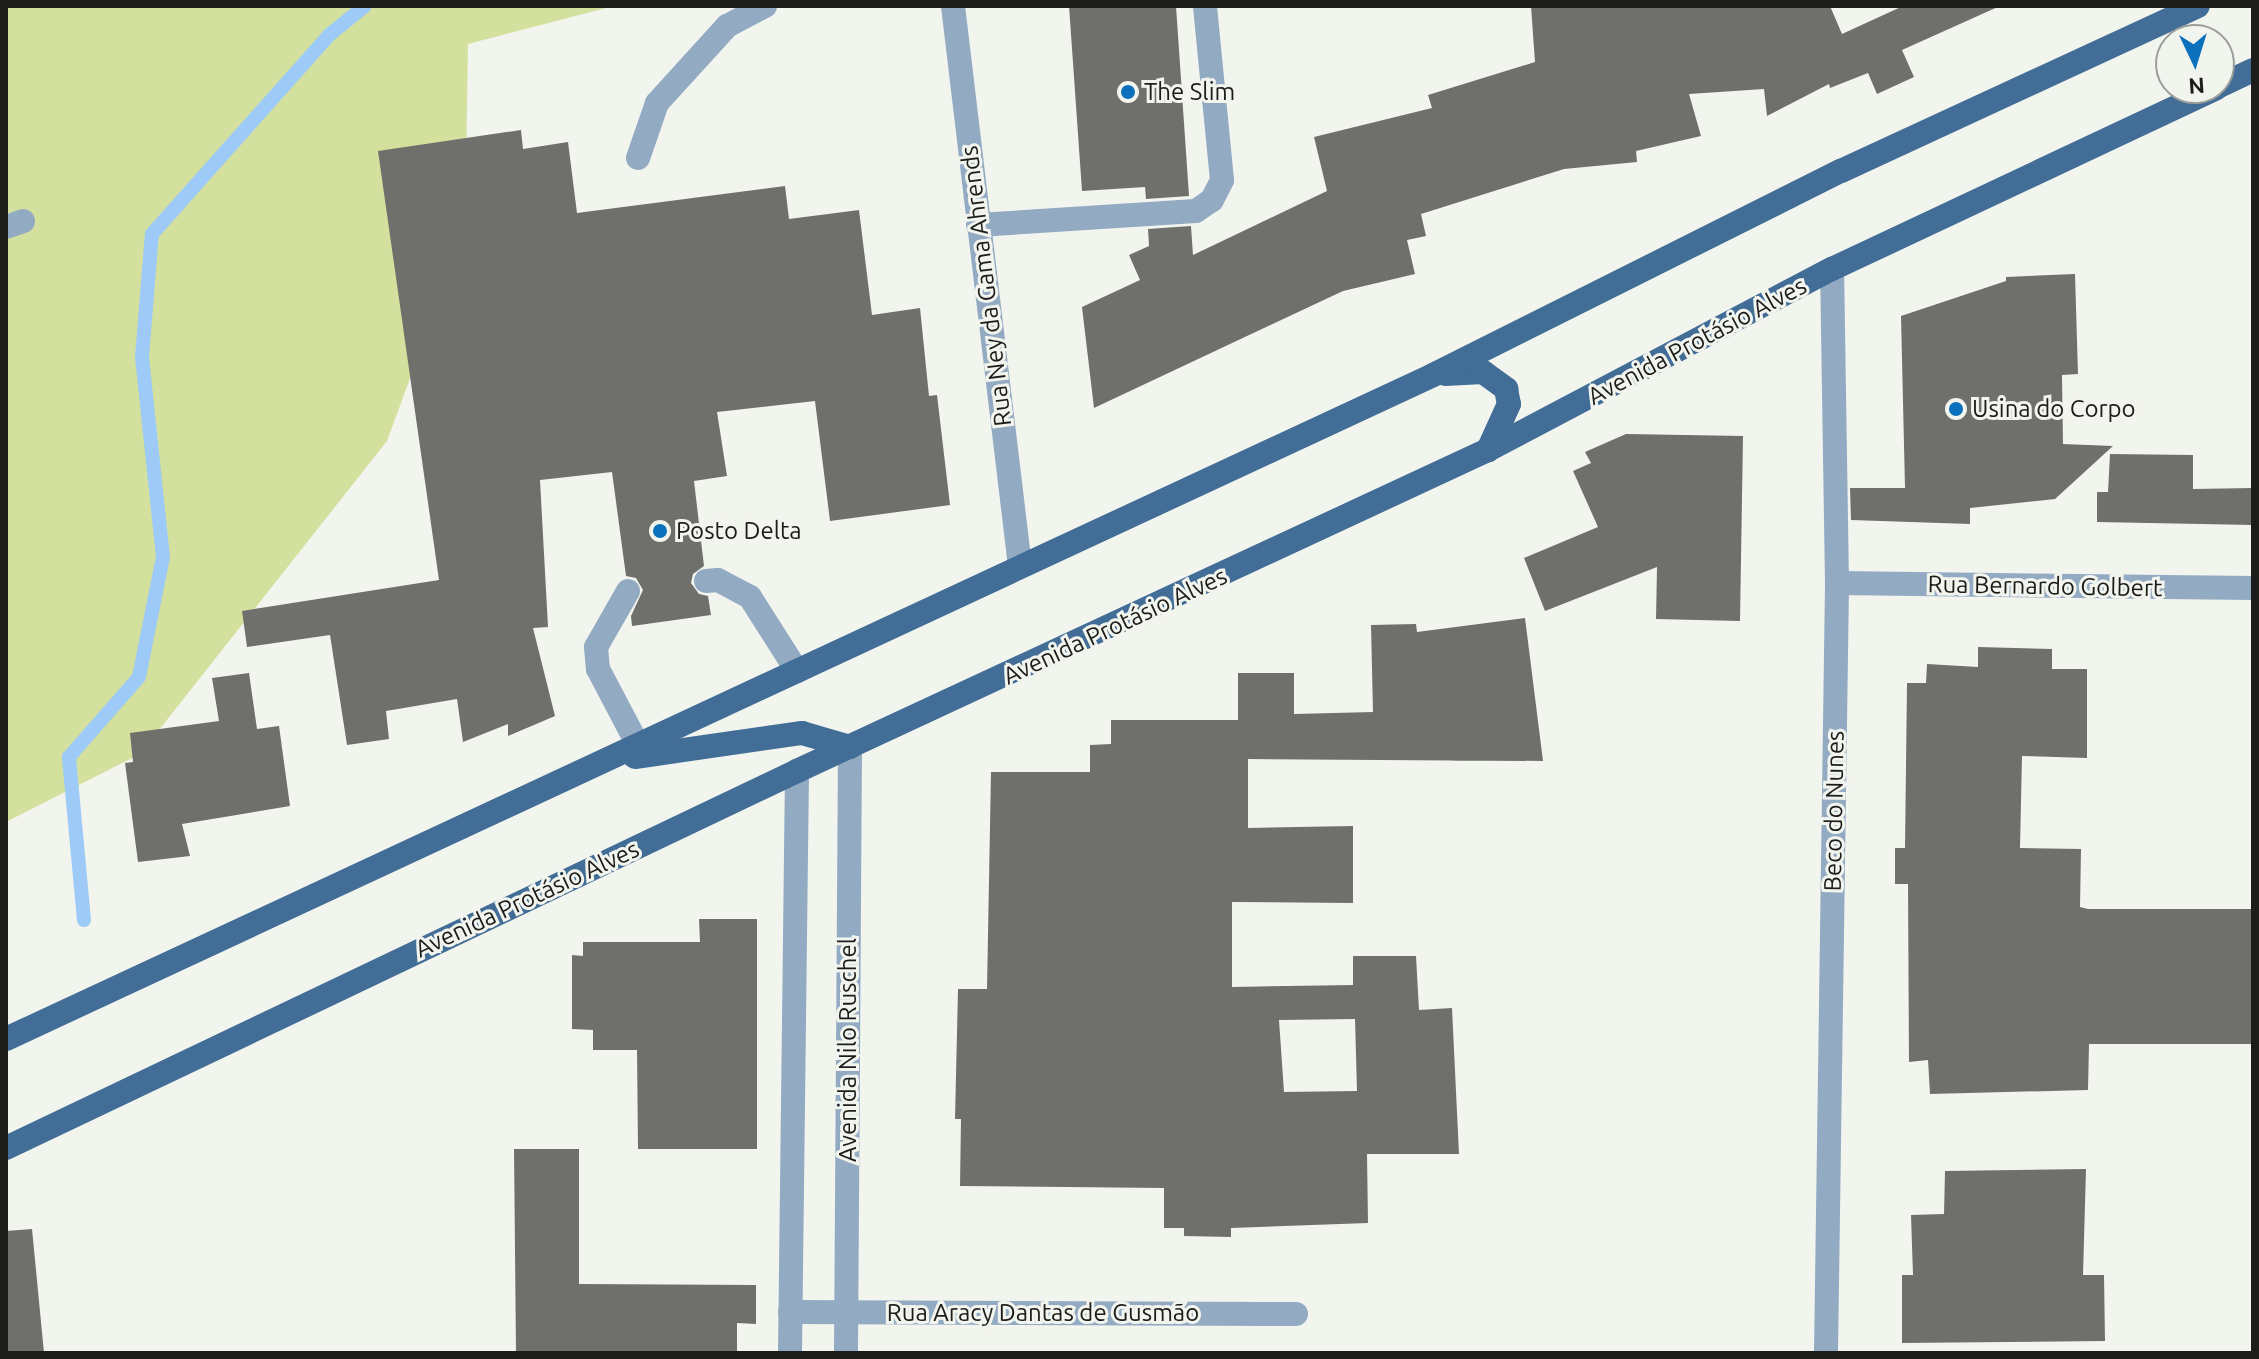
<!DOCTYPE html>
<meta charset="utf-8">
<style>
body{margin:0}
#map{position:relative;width:2259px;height:1359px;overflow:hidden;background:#f2f4ee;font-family:Ubuntu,sans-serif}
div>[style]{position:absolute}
.green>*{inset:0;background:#d3e09e}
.stream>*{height:14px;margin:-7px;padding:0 7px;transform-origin:7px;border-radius:7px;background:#9ecaf7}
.building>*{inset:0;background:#6f706b}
.service>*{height:24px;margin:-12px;padding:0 12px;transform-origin:12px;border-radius:12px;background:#93aac3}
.minor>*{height:24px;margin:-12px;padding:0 12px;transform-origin:12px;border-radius:12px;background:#93aac3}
.tertiary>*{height:24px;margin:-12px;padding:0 12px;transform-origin:12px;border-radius:12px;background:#93aac3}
.primary>*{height:24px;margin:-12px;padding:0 12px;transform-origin:12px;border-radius:12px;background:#416d97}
.dots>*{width:22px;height:22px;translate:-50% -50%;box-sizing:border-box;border:4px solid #f2f4ee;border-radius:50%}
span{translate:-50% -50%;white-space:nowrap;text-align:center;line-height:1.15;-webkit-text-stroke:6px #f2f4ee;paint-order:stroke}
.poi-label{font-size:24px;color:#1c1c1b}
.left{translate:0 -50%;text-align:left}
.street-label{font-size:24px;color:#1c1c1b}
.frame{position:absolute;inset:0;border:8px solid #1c1c1b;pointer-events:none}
.north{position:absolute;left:2155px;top:24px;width:80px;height:80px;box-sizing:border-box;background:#f2f4ee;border:2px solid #9c9e9a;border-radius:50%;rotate:176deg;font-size:22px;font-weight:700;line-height:32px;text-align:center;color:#1c1c1b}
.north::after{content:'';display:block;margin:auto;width:28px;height:36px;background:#0c71bd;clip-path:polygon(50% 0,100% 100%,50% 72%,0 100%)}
</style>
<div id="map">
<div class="green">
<i style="clip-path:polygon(6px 6px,614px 6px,468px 44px,465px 229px,387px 441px,140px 754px,6px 822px)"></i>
</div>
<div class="stream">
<i style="left:84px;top:920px;width:164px;rotate:-95.3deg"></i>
<i style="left:69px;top:757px;width:106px;rotate:-48.8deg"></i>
<i style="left:139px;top:677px;width:122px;rotate:-78.7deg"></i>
<i style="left:163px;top:557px;width:201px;rotate:-96deg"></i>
<i style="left:142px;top:357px;width:123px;rotate:-85.4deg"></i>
<i style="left:152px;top:234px;width:266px;rotate:-48.3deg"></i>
<i style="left:329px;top:35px;width:46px;rotate:-38.9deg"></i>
</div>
<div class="building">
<i style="clip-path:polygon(1069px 6px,1176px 6px,1189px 196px,1146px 199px,1145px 187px,1082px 191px)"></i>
<i style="clip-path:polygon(1531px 6px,1830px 6px,1842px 34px,1903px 6px,2000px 6px,1902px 50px,1914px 77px,1877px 94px,1868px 73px,1830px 88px,1829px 84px,1767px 116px,1764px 89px,1689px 94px,1701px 136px,1636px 151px,1637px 162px,1564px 169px,1421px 214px,1426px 236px,1407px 240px,1415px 274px,1343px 291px,1094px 408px,1082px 307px,1140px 280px,1129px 255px,1149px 246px,1148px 229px,1191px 226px,1193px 255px,1327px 191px,1314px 137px,1432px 108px,1428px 95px,1535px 62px)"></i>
<i style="clip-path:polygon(521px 130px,523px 149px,568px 142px,577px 213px,785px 186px,789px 219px,859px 210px,872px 315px,920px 308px,929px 396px,937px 395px,950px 505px,830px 521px,815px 401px,717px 412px,727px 476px,694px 481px,704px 566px,693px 574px,691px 583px,699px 594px,708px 596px,711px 615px,632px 626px,631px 616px,643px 590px,636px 578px,626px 576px,612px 472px,540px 480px,548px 627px,533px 628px,555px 716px,508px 736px,508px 724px,463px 742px,457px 699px,386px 711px,389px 739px,347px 745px,330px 635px,247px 647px,242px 611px,439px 580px,378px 151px)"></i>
<i style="clip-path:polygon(2075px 274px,2078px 374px,2062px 375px,2063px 444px,2113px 446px,2055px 499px,1970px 508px,1970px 524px,1851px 520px,1850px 488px,1905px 488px,1901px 316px,2006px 281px,2006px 277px)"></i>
<i style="clip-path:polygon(1626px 434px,1743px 436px,1740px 621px,1656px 619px,1657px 567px,1545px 611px,1524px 558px,1598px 527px,1573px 471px,1591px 463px,1585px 452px)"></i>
<i style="clip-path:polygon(2110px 454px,2193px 455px,2193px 489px,2253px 488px,2253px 525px,2097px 522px,2097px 492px,2108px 492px)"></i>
<i style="clip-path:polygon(evenodd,1525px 618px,1543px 761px,1248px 759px,1248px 828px,1353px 826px,1353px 903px,1232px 902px,1232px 987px,1353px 985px,1353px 956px,1416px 956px,1419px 1010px,1452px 1008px,1459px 1154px,1367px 1154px,1368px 1223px,1231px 1228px,1231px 1237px,1184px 1236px,1184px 1228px,1164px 1228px,1164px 1188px,960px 1186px,961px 1119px,955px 1119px,958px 989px,987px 989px,991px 772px,1090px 772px,1090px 745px,1111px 744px,1111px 720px,1238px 720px,1238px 673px,1294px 673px,1294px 714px,1373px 712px,1371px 625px,1416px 624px,1417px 632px,1525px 618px,1355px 1019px,1357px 1091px,1284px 1092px,1279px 1020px,1355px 1019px)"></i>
<i style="clip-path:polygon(1978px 647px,2052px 649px,2052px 669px,2087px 669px,2087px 758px,2022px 756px,2020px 848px,2081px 849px,2080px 907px,2088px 909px,2253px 909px,2253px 1044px,2089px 1044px,2088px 1090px,1930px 1094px,1928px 1060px,1909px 1062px,1908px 884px,1895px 884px,1895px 848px,1905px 848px,1907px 683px,1926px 683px,1927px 664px,1978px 667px)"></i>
<i style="clip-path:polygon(249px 673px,257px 729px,279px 726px,290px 806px,182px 824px,190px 856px,138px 862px,125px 763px,133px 762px,130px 733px,219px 721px,212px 678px)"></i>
<i style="clip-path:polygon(699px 919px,757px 919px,757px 1149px,638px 1149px,637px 1050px,593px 1050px,593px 1030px,572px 1029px,572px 955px,583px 956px,583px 942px,700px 942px)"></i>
<i style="clip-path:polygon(514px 1149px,579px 1149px,579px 1284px,756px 1285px,756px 1324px,737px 1323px,737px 1353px,516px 1353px)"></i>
<i style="clip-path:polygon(2086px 1169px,2083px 1275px,2104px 1275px,2105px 1341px,1902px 1343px,1902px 1275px,1913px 1275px,1911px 1215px,1944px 1214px,1945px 1171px)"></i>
<i style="clip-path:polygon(32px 1229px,44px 1353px,6px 1353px,6px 1231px)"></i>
</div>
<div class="service">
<i style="left:638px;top:158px;width:58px;rotate:-70.9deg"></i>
<i style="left:657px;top:103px;width:104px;rotate:-47.7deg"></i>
<i style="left:727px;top:26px;width:43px;rotate:-27.8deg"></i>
<i style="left:978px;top:225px;width:218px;rotate:-3.7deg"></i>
<i style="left:1196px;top:211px;width:19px;rotate:-35deg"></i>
<i style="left:1212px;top:200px;width:22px;rotate:-63deg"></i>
<i style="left:1222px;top:180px;width:175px;rotate:-95.6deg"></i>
<i style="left:706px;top:581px;width:12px;rotate:-5deg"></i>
<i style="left:718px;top:580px;width:36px;rotate:28deg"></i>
<i style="left:750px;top:597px;width:88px;rotate:57.6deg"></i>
<i style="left:628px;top:591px;width:64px;rotate:119.7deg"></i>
<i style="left:596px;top:647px;width:22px;rotate:85deg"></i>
<i style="left:598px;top:669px;width:88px;rotate:62.3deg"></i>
</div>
<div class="minor">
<i style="left:953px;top:6px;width:564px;rotate:83.18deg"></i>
<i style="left:6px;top:227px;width:18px;rotate:-19deg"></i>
<i style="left:1837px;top:583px;width:416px;rotate:0.7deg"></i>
<i style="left:790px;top:1312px;width:506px;rotate:0.23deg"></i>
<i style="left:1826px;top:1353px;width:770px;rotate:-89.18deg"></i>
<i style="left:1837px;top:583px;width:314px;rotate:-90.9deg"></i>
</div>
<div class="tertiary">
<i style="left:790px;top:1353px;width:582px;rotate:-89.31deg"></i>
<i style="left:846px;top:1353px;width:606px;rotate:-89.62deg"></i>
</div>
<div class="primary">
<i style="left:2219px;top:86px;width:38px;rotate:-25deg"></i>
<i style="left:1445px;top:374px;width:38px;rotate:-3deg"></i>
<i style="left:1483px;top:372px;width:29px;rotate:36deg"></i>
<i style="left:1506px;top:389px;width:15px;rotate:79deg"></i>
<i style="left:1509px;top:404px;width:51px;rotate:114.5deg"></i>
<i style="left:635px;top:757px;width:169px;rotate:-8.2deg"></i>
<i style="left:802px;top:733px;width:50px;rotate:16.3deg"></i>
<i style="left:6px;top:1039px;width:1574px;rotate:-24.95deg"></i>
<i style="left:1433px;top:375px;width:456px;rotate:-26.6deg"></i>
<i style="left:1841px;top:171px;width:393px;rotate:-24.8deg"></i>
<i style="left:6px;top:1148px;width:876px;rotate:-25.48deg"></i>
<i style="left:797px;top:771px;width:762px;rotate:-24.92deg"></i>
<i style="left:1488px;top:450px;width:389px;rotate:-27.8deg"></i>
<i style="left:1832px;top:269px;width:425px;rotate:-25.2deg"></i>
</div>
<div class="dots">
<i style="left:1128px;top:92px;background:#0c71bd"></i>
<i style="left:1956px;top:409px;background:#0c71bd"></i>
<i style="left:660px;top:531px;background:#0c71bd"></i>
</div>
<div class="poi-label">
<span class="left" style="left:1144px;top:92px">The Slim</span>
<span class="left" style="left:1972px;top:409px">Usina do Corpo</span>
<span class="left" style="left:676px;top:531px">Posto Delta</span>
</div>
<div class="street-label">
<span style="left:986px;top:286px;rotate:-97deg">Rua Ney da Gama Ahrends</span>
<span style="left:1697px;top:341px;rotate:-28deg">Avenida Protásio Alves</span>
<span style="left:2045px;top:586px;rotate:1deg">Rua Bernardo Golbert</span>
<span style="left:1115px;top:626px;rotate:-25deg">Avenida Protásio Alves</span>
<span style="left:1834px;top:811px;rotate:-89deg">Beco do Nunes</span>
<span style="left:527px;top:899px;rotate:-25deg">Avenida Protásio Alves</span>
<span style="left:848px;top:1050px;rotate:-90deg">Avenida Nilo Ruschel</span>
<span style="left:1043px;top:1313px">Rua Aracy Dantas de Gusmão</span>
</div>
<div class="frame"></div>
<div class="north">N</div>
</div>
